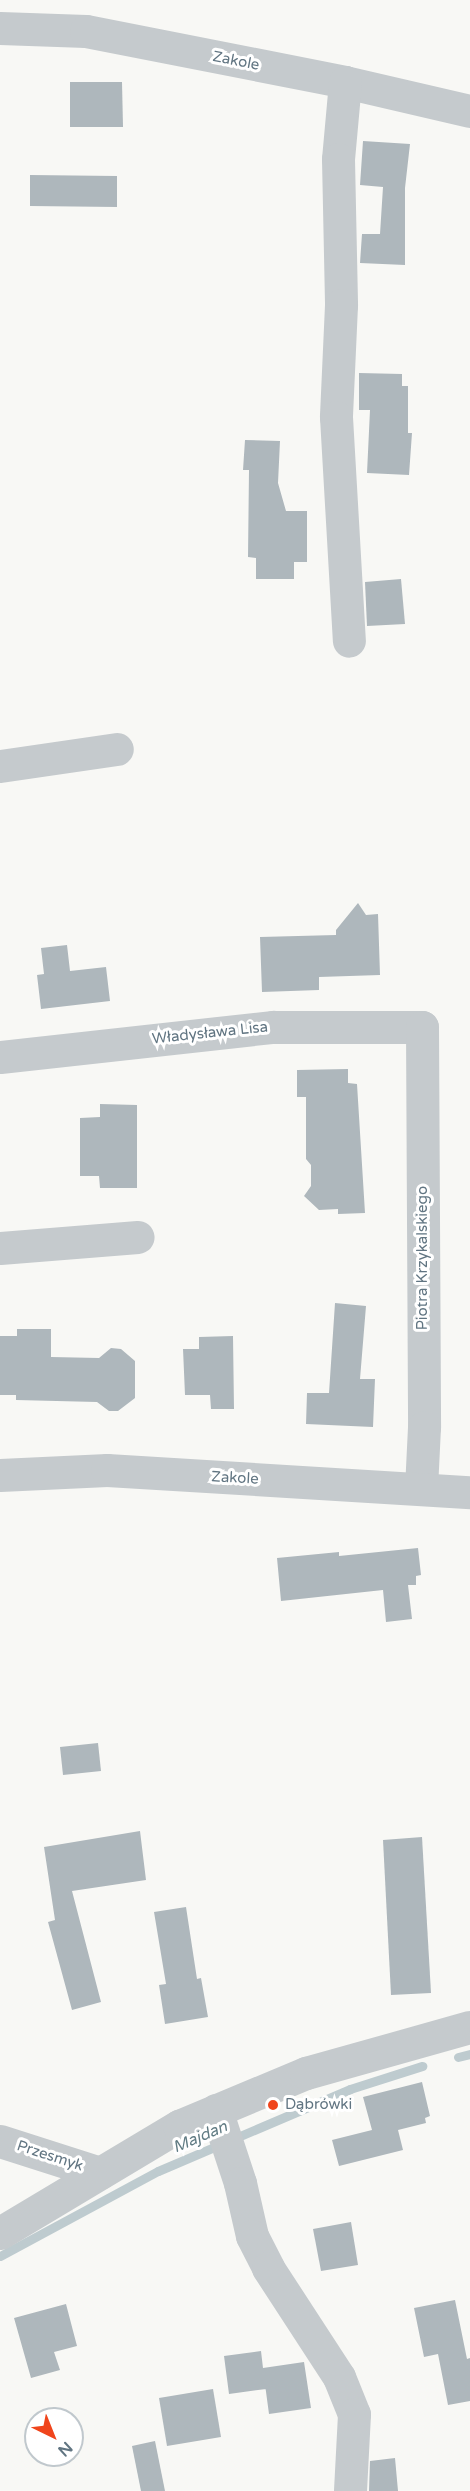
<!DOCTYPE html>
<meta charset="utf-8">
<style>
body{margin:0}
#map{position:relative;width:470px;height:2491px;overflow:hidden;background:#f8f8f5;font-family:"Varela Round",sans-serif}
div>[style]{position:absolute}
.stream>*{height:9px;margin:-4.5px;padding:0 4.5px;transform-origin:4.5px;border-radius:4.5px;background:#becbcf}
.building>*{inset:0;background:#aeb7bc}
.minor>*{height:33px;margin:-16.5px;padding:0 16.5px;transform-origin:16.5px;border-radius:16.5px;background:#c5cacd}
.dots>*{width:16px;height:16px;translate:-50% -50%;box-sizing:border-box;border:3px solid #fff;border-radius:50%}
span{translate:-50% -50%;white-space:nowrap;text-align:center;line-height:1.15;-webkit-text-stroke:6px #fff;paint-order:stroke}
.street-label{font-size:15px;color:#617582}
.poi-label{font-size:15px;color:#617582}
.left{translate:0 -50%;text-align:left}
.water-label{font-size:16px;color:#607b83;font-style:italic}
.north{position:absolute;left:24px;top:2407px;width:60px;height:60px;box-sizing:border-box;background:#fff;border:2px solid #c0c8cd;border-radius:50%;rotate:137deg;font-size:16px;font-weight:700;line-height:24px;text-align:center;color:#617582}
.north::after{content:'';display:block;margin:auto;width:21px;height:27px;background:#f0451c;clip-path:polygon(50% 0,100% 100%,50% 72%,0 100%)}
</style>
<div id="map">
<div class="stream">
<i style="left:458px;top:2057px;width:12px;rotate:-14deg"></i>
<i style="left:0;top:2256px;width:179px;rotate:-28.3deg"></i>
<i style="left:158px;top:2171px;width:209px;rotate:-23.1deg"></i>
<i style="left:350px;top:2089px;width:76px;rotate:-17.7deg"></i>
</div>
<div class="building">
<i style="clip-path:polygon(70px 82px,122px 82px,123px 127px,70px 127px)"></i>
<i style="clip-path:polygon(363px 141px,410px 144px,405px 188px,405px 265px,360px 263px,362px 234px,380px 234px,383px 187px,360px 185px)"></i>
<i style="clip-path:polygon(30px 175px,117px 176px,117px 207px,30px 206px)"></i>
<i style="clip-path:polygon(359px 373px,402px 374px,402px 386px,408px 386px,408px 433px,412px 433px,409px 475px,367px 473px,370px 410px,359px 410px)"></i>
<i style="clip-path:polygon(245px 440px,280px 441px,278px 483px,286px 511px,307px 511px,307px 562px,294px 562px,294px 579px,256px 579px,256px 558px,248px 557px,249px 470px,243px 470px)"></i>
<i style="clip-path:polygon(401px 579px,405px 624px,367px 626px,365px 582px)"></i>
<i style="clip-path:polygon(358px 903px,366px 915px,378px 914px,380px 975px,319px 977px,319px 990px,262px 992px,260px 937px,336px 935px,336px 930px)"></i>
<i style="clip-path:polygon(67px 945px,70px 971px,106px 967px,110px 1001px,41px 1009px,37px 975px,44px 974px,41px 948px)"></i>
<i style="clip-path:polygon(348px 1069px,348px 1083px,357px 1084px,365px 1213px,338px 1214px,338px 1209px,319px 1210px,304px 1196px,311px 1186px,311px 1165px,306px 1159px,306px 1097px,297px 1097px,297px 1070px)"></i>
<i style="clip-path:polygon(100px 1104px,137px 1105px,137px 1188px,100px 1188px,99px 1176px,80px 1176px,80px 1118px,100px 1117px)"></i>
<i style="clip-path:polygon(335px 1303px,366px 1306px,360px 1379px,375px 1379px,373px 1427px,306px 1424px,307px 1393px,329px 1393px)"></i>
<i style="clip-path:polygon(17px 1329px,51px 1329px,51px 1357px,99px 1358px,111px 1348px,121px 1349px,135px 1361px,135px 1398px,118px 1411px,109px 1411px,97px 1402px,16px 1400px,16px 1395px,0 1395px,0 1336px,17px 1336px)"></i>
<i style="clip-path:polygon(233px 1336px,234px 1409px,211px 1409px,210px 1395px,185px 1395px,183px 1349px,199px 1349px,199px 1337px)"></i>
<i style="clip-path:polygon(418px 1548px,421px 1575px,416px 1576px,416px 1585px,408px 1585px,412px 1619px,386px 1622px,383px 1590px,281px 1601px,277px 1558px,339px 1552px,339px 1556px)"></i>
<i style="clip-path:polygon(98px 1743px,101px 1771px,63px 1775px,60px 1747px)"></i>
<i style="clip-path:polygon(140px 1831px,146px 1880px,72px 1891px,101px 2002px,72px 2010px,48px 1922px,55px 1920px,44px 1847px)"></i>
<i style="clip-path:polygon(422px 1837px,431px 1993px,391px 1995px,383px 1840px)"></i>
<i style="clip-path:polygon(186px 1907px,197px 1979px,201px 1978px,208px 2017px,165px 2024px,159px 1985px,166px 1984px,154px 1912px)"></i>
<i style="clip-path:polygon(422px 2082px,430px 2116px,425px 2118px,426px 2123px,398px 2130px,403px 2150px,339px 2166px,332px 2140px,372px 2130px,363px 2097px)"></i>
<i style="clip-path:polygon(351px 2222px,358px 2265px,321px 2271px,313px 2229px)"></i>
<i style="clip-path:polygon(455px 2300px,467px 2359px,470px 2358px,470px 2401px,448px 2405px,438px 2354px,424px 2357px,414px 2308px)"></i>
<i style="clip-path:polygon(66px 2304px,77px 2346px,54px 2352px,60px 2370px,31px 2378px,14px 2318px)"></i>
<i style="clip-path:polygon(261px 2351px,263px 2368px,304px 2362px,311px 2408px,269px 2414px,264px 2377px,266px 2389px,229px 2394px,224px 2356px)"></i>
<i style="clip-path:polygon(213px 2389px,221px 2437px,167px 2446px,159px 2398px)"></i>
<i style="clip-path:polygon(155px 2441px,165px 2491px,141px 2491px,132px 2446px)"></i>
<i style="clip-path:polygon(395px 2458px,398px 2491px,369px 2491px,370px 2461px)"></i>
</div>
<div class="minor">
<i style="left:0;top:28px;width:86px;rotate:2deg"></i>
<i style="left:86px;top:31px;width:264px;rotate:11.1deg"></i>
<i style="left:345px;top:82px;width:128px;rotate:13.1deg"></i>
<i style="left:345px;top:82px;width:77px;rotate:95.2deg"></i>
<i style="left:338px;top:159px;width:146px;rotate:88.8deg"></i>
<i style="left:341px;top:305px;width:112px;rotate:92.6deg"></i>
<i style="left:336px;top:417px;width:224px;rotate:86.7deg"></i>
<i style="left:0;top:766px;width:118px;rotate:-8.3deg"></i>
<i style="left:0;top:1057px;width:275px;rotate:-6.3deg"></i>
<i style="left:273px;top:1027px;width:149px"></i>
<i style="left:422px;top:1027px;width:400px;rotate:89.7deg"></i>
<i style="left:424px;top:1427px;width:62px;rotate:92.8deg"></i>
<i style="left:0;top:1248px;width:138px;rotate:-4.6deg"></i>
<i style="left:0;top:1475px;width:107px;rotate:-2.7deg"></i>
<i style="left:107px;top:1470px;width:364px;rotate:3.5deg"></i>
<i style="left:216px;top:2110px;width:77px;rotate:71.8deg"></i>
<i style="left:240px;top:2183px;width:54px;rotate:77.2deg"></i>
<i style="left:252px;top:2236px;width:36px;rotate:63deg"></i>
<i style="left:268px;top:2268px;width:130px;rotate:56.9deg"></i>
<i style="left:339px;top:2377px;width:40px;rotate:68deg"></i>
<i style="left:354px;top:2414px;width:77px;rotate:93deg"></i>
<i style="left:0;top:2141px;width:105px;rotate:17.7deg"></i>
<i style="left:0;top:2233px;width:209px;rotate:-30.9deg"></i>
<i style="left:179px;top:2126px;width:138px;rotate:-22.7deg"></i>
<i style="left:306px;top:2073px;width:170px;rotate:-15.7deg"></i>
</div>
<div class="dots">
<i style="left:273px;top:2105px;background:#f0451c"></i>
</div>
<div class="street-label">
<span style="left:236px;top:61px;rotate:11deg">Zakole</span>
<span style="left:210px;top:1033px;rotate:-6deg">Władysława Lisa</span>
<span style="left:423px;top:1258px;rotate:-90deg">Piotra Krzykalskiego</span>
<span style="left:235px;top:1478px;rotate:3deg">Zakole</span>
<span style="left:50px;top:2156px;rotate:18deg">Przesmyk</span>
</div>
<div class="poi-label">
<span class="left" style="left:285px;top:2105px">Dąbrówki</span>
</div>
<div class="water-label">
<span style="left:200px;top:2137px;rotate:-23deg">Majdan</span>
</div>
<div class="north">N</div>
</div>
